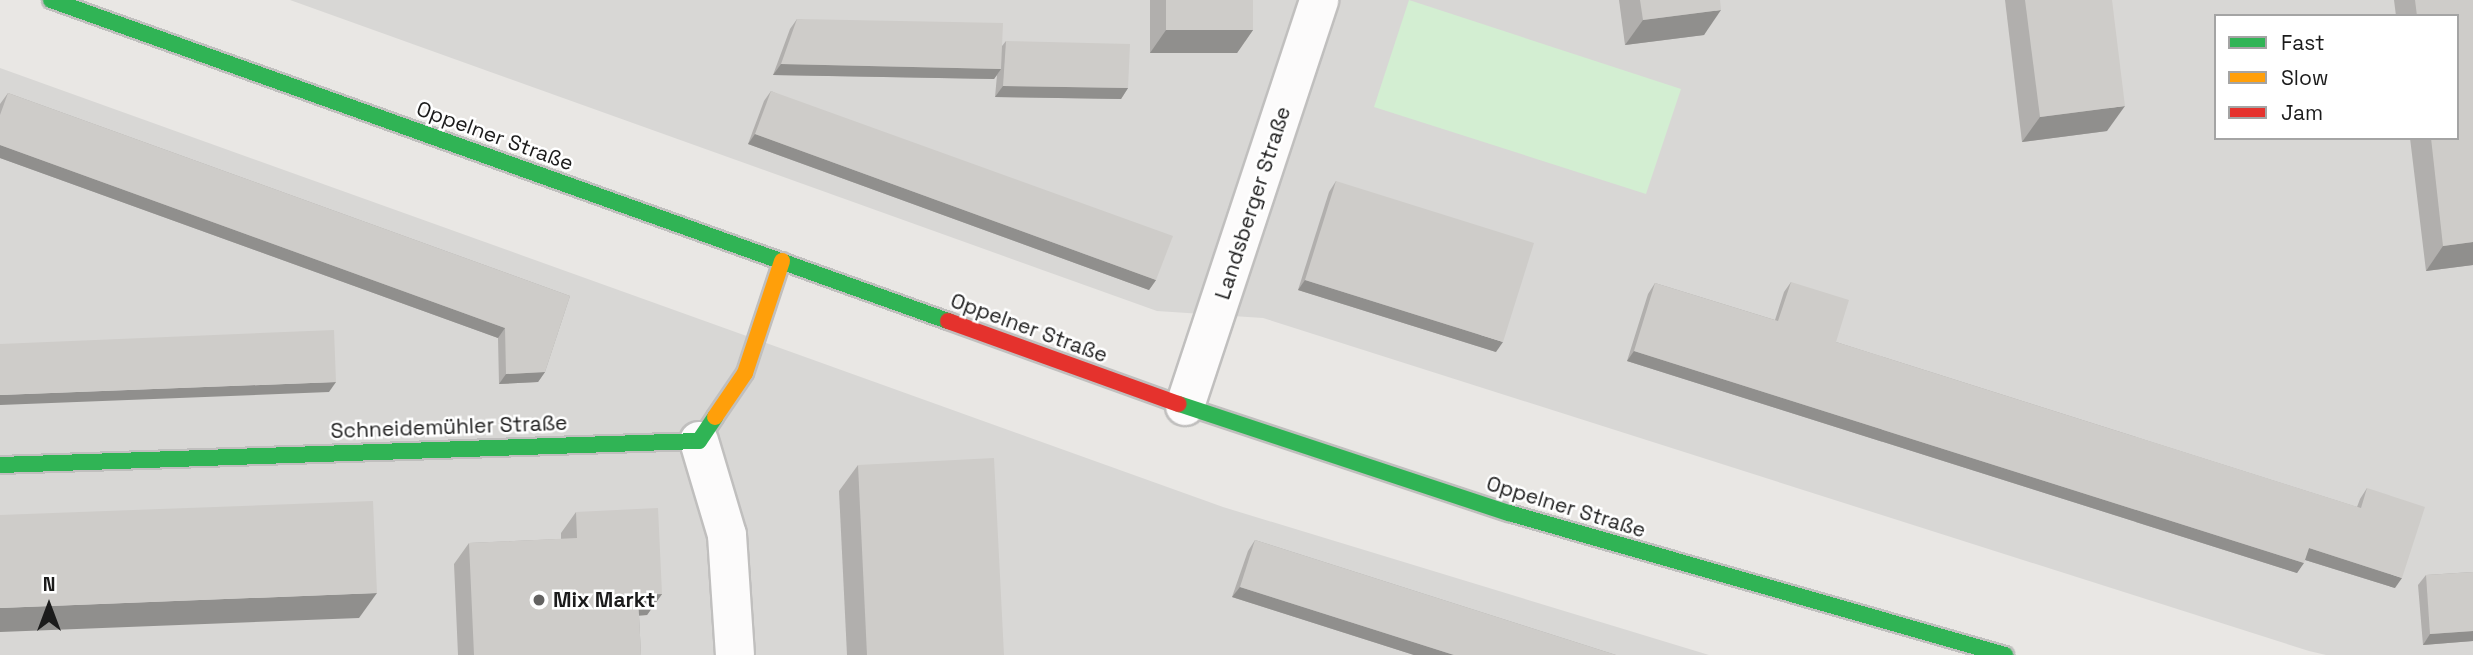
<!DOCTYPE html>
<meta charset="utf-8">
<style>
body{margin:0}
#map{position:relative;width:2473px;height:655px;overflow:hidden;background:#e9e7e4;font-family:"Space Grotesk",sans-serif}
div>[style]{position:absolute}
.residential>*{inset:0;background:#d8d7d5}
.park>*{inset:0;background:#d3eed2}
.roads{filter:drop-shadow(2px 0 #c0bfbe) drop-shadow(-2px 0 #c0bfbe) drop-shadow(0 2px #c0bfbe) drop-shadow(0 -2px #c0bfbe)}
.street>*{height:38px;margin:-19px;padding:0 19px;transform-origin:19px;border-radius:19px;background:#fcfbfb}
.fast>*{height:16px;margin:-8px;padding:0 8px;transform-origin:8px;border-radius:8px;background:#30b455}
.slow>*{height:16px;margin:-8px;padding:0 8px;transform-origin:8px;border-radius:8px;background:#ff9f0a}
.jam>*{height:16px;margin:-8px;padding:0 8px;transform-origin:8px;border-radius:8px;background:#e5322d}
.wall>*{inset:0;background:#b1afad}
.shaded-wall>*{inset:0;background:#908f8d}
.building>*{inset:0;background:#ceccc9}
.dots>*{width:19px;height:19px;translate:-50% -50%;box-sizing:border-box;border:4px solid #fff;border-radius:50%}
span{translate:-50% -50%;white-space:nowrap;text-align:center;line-height:1.15;-webkit-text-stroke:5px #fff;paint-order:stroke}
.street-label{font-size:21px;color:#1b1b1b}
.poi-label{font-size:21px;color:#1b1b1b;font-weight:700}
.left{translate:0 -50%;text-align:left}
.legend{position:absolute;left:2214px;top:14px;width:245px;height:126px;box-sizing:border-box;background:#fff;border:2px solid #a4a4a4;margin:0;padding:9px 12px;list-style:none;font-size:21px;color:#1b1b1b}
.legend li{display:flex;align-items:center;gap:14px;height:35px}
.legend b{width:35px;border:2px solid #a4a4a4}
.north{position:absolute;left:14px;top:571px;width:70px;height:70px;-webkit-text-stroke:5px #fff;paint-order:stroke;rotate:0deg;font-size:19px;font-weight:700;line-height:28px;text-align:center;color:#1b1b1b}
.north::after{content:'';display:block;margin:auto;width:24px;height:32px;background:#1b1b1b;clip-path:polygon(50% 0,100% 100%,50% 72%,0 100%)}
</style>
<div id="map">
<div class="residential">
<i style="clip-path:polygon(evenodd,290px 0,2473px 0,2473px 655px,2326px 655px,2309px 651px,1263px 318px,1157px 311px,290px 0,2216px 16px,2457px 16px,2457px 138px,2216px 138px,2216px 16px)"></i>
<i style="clip-path:polygon(0 68px,1223px 507px,1709px 655px,0 655px)"></i>
</div>
<div class="park">
<i style="clip-path:polygon(1409px 0,1681px 89px,1646px 194px,1374px 107px)"></i>
</div>
<div class="roads">
<div class="street">
<i style="left:1185px;top:406px;width:428px;rotate:-71.7deg"></i>
<i style="left:699px;top:441px;width:98px;rotate:73.4deg"></i>
<i style="left:727px;top:535px;width:120px;rotate:86.2deg"></i>
</div>
<div class="fast">
<i style="left:51px;top:0;width:953px;rotate:19.69deg"></i>
<i style="left:1179px;top:404px;width:348px;rotate:18.3deg"></i>
<i style="left:1509px;top:513px;width:516px;rotate:15.98deg"></i>
<i style="left:0;top:465px;width:699px;rotate:-1.97deg"></i>
<i style="left:699px;top:441px;width:29px;rotate:-56deg"></i>
</div>
<div class="slow">
<i style="left:715px;top:417px;width:53px;rotate:-55.7deg"></i>
<i style="left:745px;top:373px;width:118px;rotate:-71.7deg"></i>
</div>
<div class="jam">
<i style="left:948px;top:321px;width:245px;rotate:19.8deg"></i>
</div>
</div>
<div class="wall">
<i style="clip-path:polygon(1150px 0,1253px 0,1253px 30px,1237px 53px,1150px 53px)"></i>
<i style="clip-path:polygon(1619px 0,1720px 0,1704px 35px,1625px 45px)"></i>
<i style="clip-path:polygon(2005px 0,2112px 0,2107px 131px,2022px 142px)"></i>
<i style="clip-path:polygon(2394px 0,2473px 0,2473px 265px,2426px 271px,2410px 138px,2457px 138px,2457px 16px,2396px 16px)"></i>
<i style="clip-path:polygon(797px 19px,1002px 46px,1006px 41px,1128px 88px,1121px 99px,995px 97px,997px 75px,994px 79px,773px 75px,790px 29px)"></i>
<i style="clip-path:polygon(771px 91px,1156px 280px,1149px 290px,748px 144px,764px 101px)"></i>
<i style="clip-path:polygon(8px 93px,570px 296px,545px 372px,538px 382px,499px 384px,498px 338px,0 158px,0 104px)"></i>
<i style="clip-path:polygon(1336px 181px,1496px 352px,1298px 290px,1329px 192px)"></i>
<i style="clip-path:polygon(1791px 282px,1836px 342px,2357px 507px,2360px 499px,2367px 488px,2395px 588px,2305px 560px,2297px 573px,1627px 361px,1648px 294px,1655px 283px,1775px 320px,1784px 292px)"></i>
<i style="clip-path:polygon(858px 465px,1004px 655px,847px 655px,839px 491px)"></i>
<i style="clip-path:polygon(576px 512px,662px 594px,647px 615px,639px 616px,641px 655px,458px 655px,454px 564px,469px 543px,561px 539px,561px 533px)"></i>
<i style="clip-path:polygon(1255px 540px,1616px 655px,1414px 655px,1232px 597px,1248px 551px)"></i>
<i style="clip-path:polygon(2473px 572px,2473px 641px,2423px 645px,2418px 585px,2426px 575px)"></i>
</div>
<div class="shaded-wall">
<i style="clip-path:polygon(1721px 10px,1704px 35px,1625px 45px,1643px 20px)"></i>
<i style="clip-path:polygon(1166px 30px,1253px 30px,1237px 53px,1150px 53px)"></i>
<i style="clip-path:polygon(781px 64px,1001px 69px,994px 79px,773px 75px)"></i>
<i style="clip-path:polygon(1003px 86px,1128px 88px,1121px 99px,995px 97px)"></i>
<i style="clip-path:polygon(2125px 106px,2107px 131px,2022px 142px,2040px 117px)"></i>
<i style="clip-path:polygon(755px 134px,1156px 280px,1149px 290px,748px 144px)"></i>
<i style="clip-path:polygon(0 145px,505px 328px,498px 338px,0 158px)"></i>
<i style="clip-path:polygon(2473px 242px,2473px 265px,2426px 271px,2443px 246px)"></i>
<i style="clip-path:polygon(1305px 280px,1503px 342px,1496px 352px,1298px 290px)"></i>
<i style="clip-path:polygon(1634px 351px,2304px 563px,2297px 573px,1627px 361px)"></i>
<i style="clip-path:polygon(545px 372px,538px 382px,499px 384px,506px 374px)"></i>
<i style="clip-path:polygon(336px 382px,329px 392px,0 405px,0 395px)"></i>
<i style="clip-path:polygon(2309px 548px,2402px 578px,2395px 588px,2302px 559px)"></i>
<i style="clip-path:polygon(1240px 587px,1454px 655px,1414px 655px,1232px 597px)"></i>
<i style="clip-path:polygon(377px 593px,359px 618px,0 632px,0 608px)"></i>
<i style="clip-path:polygon(662px 594px,647px 615px,623px 616px,638px 595px)"></i>
<i style="clip-path:polygon(2473px 631px,2473px 641px,2423px 645px,2430px 634px)"></i>
</div>
<div class="building">
<i style="clip-path:polygon(1166px 0,1253px 0,1253px 30px,1166px 30px)"></i>
<i style="clip-path:polygon(1640px 0,1720px 0,1721px 10px,1643px 20px)"></i>
<i style="clip-path:polygon(2025px 0,2112px 0,2125px 106px,2040px 117px)"></i>
<i style="clip-path:polygon(2415px 0,2473px 0,2473px 242px,2443px 246px,2431px 138px,2457px 138px,2457px 16px,2417px 16px)"></i>
<i style="clip-path:polygon(797px 19px,1003px 23px,1001px 69px,781px 64px)"></i>
<i style="clip-path:polygon(1006px 41px,1130px 44px,1128px 88px,1003px 86px)"></i>
<i style="clip-path:polygon(771px 91px,1173px 236px,1156px 280px,755px 134px)"></i>
<i style="clip-path:polygon(8px 93px,570px 296px,545px 372px,506px 374px,505px 328px,0 145px,0 115px)"></i>
<i style="clip-path:polygon(1336px 181px,1534px 243px,1503px 342px,1305px 280px)"></i>
<i style="clip-path:polygon(1791px 282px,1849px 300px,1836px 342px,2361px 508px,2367px 488px,2425px 507px,2402px 578px,2309px 548px,2304px 563px,1634px 351px,1655px 283px,1778px 321px)"></i>
<i style="clip-path:polygon(334px 330px,336px 382px,0 395px,0 344px)"></i>
<i style="clip-path:polygon(994px 458px,1004px 655px,867px 655px,858px 465px)"></i>
<i style="clip-path:polygon(373px 501px,377px 593px,0 608px,0 515px)"></i>
<i style="clip-path:polygon(658px 508px,662px 594px,638px 595px,641px 655px,474px 655px,469px 543px,577px 538px,576px 512px)"></i>
<i style="clip-path:polygon(1255px 540px,1616px 655px,1454px 655px,1240px 587px)"></i>
<i style="clip-path:polygon(2473px 572px,2473px 631px,2430px 634px,2426px 575px)"></i>
</div>
<div class="dots">
<i style="left:539px;top:600px;background:#636261"></i>
</div>
<div class="street-label">
<span style="left:495px;top:136px;rotate:20deg">Oppelner Straße</span>
<span style="left:1253px;top:203px;rotate:-72deg">Landsberger Straße</span>
<span style="left:1029px;top:328px;rotate:20deg">Oppelner Straße</span>
<span style="left:449px;top:427px;rotate:-2deg">Schneidemühler Straße</span>
<span style="left:1566px;top:507px;rotate:17deg">Oppelner Straße</span>
</div>
<div class="poi-label">
<span class="left" style="left:553px;top:600px">Mix Markt</span>
</div>
<ul class="legend">
<li><b style="height:9px;background:#30b455"></b>Fast</li>
<li><b style="height:9px;background:#ff9f0a"></b>Slow</li>
<li><b style="height:9px;background:#e5322d"></b>Jam</li>
</ul>
<div class="north">N</div>
</div>
